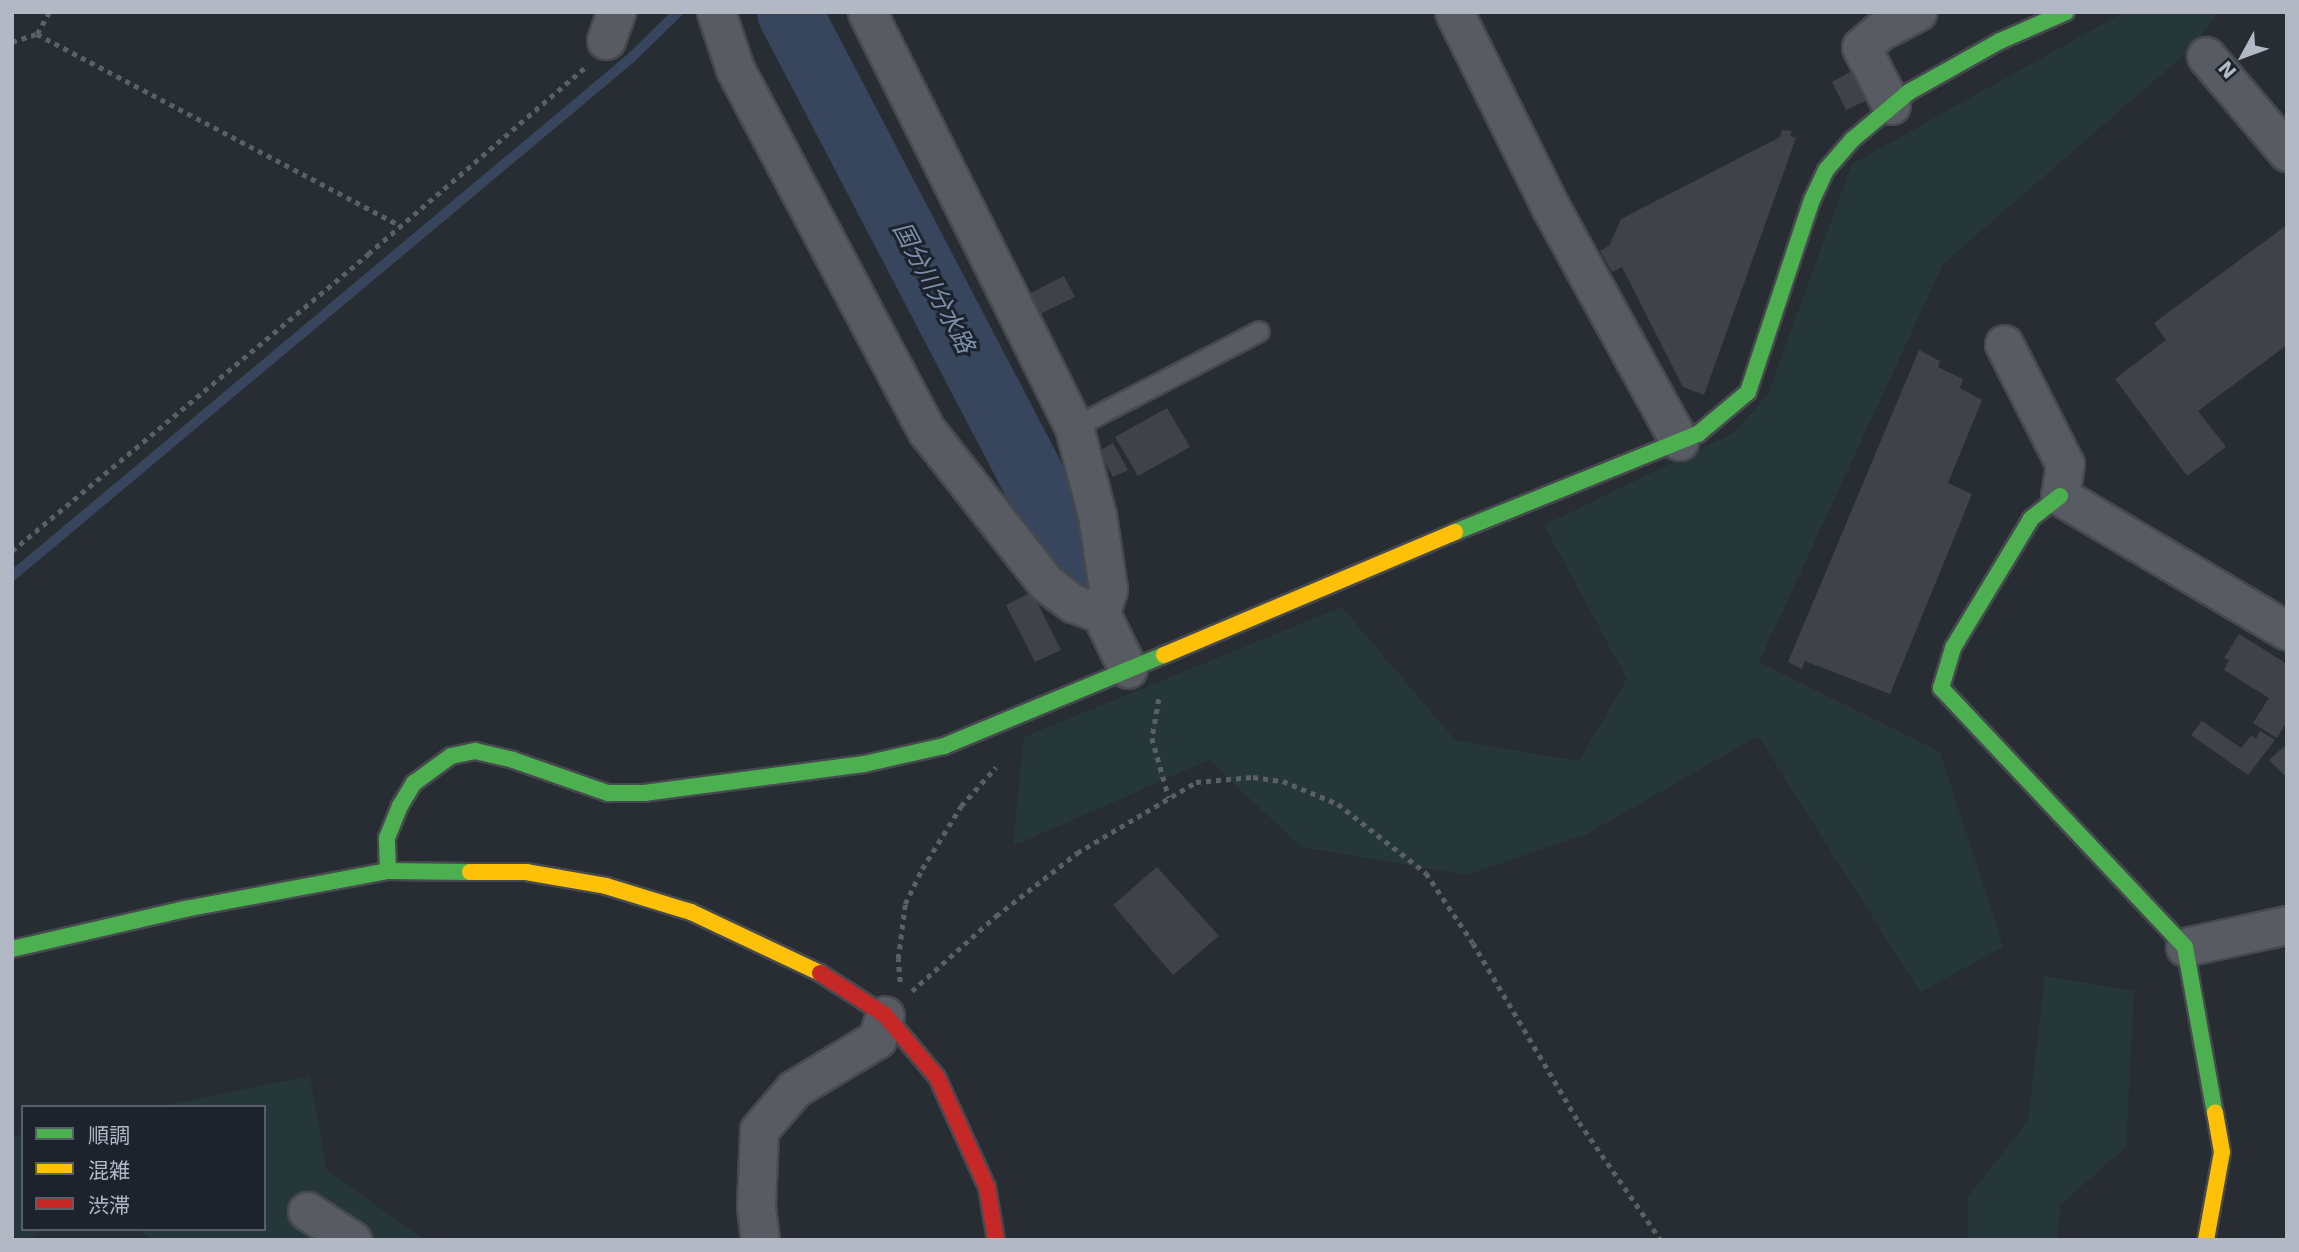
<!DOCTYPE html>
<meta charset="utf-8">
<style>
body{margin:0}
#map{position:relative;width:2299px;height:1252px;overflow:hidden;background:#282d33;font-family:"DejaVu Sans","Noto Sans JP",sans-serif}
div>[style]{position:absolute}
.green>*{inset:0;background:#263739}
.stream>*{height:10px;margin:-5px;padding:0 5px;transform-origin:5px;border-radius:5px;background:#37465c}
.river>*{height:65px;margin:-32.5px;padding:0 32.5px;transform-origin:32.5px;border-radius:32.5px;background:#37465c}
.building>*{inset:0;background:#3f4348}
.path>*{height:4.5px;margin-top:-2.25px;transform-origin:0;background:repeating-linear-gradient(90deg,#5b6065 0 5px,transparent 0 10px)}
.roads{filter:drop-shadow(2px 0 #46494e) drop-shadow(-2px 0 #46494e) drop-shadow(0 2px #46494e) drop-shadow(0 -2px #46494e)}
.lane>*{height:19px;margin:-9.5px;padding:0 9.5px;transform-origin:9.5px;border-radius:9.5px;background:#585b62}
.street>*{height:37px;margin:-18.5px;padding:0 18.5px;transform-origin:18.5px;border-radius:18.5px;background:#585b62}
.fast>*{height:16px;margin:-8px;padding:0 8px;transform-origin:8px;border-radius:8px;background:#4caf50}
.slow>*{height:16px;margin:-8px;padding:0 8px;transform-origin:8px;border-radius:8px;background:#ffc107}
.jam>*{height:16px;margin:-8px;padding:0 8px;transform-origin:8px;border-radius:8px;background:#c62828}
span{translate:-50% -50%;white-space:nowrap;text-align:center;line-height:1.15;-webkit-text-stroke:6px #1c232d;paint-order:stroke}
.water-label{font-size:24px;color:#7c8faa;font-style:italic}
.frame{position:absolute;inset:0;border:14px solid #b2b9c5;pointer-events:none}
.legend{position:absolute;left:21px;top:1105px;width:245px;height:126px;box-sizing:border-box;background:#1c232d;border:2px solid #585f6a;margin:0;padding:9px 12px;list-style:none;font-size:21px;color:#b2b9c5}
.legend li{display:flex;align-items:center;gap:14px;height:35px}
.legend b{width:35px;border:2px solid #585f6a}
.north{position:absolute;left:2208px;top:21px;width:70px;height:70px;-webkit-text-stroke:5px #1c232d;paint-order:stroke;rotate:229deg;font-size:19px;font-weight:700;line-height:28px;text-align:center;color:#b2b9c5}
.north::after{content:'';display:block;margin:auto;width:24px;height:32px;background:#b2b9c5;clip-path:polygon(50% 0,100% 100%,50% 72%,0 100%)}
</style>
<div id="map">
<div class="green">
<i style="clip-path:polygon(2124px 12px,2218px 12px,2192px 48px,1943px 264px,1759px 662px,1940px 752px,2003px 947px,1920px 992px,1758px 736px,1587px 834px,1466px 875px,1301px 847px,1209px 760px,1013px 846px,1024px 737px,1342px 607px,1455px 740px,1579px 761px,1627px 679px,1544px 525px,1734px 433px,1768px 394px,1852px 164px)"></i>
<i style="clip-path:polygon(2045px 976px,2134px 991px,2126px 1147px,2060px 1205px,2057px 1240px,1968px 1240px,1968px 1197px,2028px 1121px)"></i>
<i style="clip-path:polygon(310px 1076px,326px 1169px,424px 1240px,153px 1240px,136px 1229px,264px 1229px,264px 1107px,157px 1107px)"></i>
<i style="clip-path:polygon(23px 1134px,23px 1229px,47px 1229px,25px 1240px,12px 1240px,12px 1136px)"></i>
</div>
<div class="stream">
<i style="left:12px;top:576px;width:807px;rotate:-39.92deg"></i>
<i style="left:631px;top:58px;width:66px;rotate:-44.4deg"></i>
</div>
<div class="river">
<i style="left:789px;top:12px;width:622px;rotate:62.4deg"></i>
</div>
<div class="building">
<i style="clip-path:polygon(1852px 71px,1867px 100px,1846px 110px,1832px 82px)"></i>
<i style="clip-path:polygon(1782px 130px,1792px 131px,1790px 136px,1796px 138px,1704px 395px,1683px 387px,1622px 267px,1612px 272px,1600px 251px,1609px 246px,1621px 219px,1780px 137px)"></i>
<i style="clip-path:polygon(2287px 225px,2287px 345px,2198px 411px,2226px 447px,2187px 476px,2115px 379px,2166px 340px,2154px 323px)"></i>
<i style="clip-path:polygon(1064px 276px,1075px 297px,1034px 317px,1023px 297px)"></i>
<i style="clip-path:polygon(1919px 350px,1940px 361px,1938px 367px,1963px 379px,1960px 388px,1982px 400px,1948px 483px,1972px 494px,1890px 694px,1805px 661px,1802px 669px,1788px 662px)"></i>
<i style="clip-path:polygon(1167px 408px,1190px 447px,1138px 476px,1115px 437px)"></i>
<i style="clip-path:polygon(1113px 443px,1128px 470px,1113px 477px,1099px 451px)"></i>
<i style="clip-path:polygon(1032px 592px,1061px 650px,1035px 662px,1006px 605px)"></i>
<i style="clip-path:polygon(2239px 634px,2287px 664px,2287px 721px,2277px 738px,2253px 723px,2269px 698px,2224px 670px,2229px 660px,2224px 658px)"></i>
<i style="clip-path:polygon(2202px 721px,2241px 748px,2252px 735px,2256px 739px,2260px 731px,2275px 740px,2248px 775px,2191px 735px)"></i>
<i style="clip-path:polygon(2287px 744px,2287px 778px,2269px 760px)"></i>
<i style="clip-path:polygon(1157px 867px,1219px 936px,1173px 975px,1113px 905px)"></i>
</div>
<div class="path">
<i style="left:37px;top:34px;width:25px;rotate:-61deg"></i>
<i style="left:12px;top:42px;width:26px;rotate:-18deg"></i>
<i style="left:37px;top:34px;width:410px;rotate:27.8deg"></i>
<i style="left:12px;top:551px;width:464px;rotate:-39.8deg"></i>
<i style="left:368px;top:254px;width:285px;rotate:-40.7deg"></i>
<i style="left:1159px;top:699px;width:40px;rotate:100deg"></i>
<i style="left:1152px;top:738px;width:62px;rotate:74.2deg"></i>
<i style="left:900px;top:982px;width:23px;rotate:-95deg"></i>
<i style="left:898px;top:959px;width:55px;rotate:-82.7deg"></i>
<i style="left:905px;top:904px;width:39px;rotate:-64deg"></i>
<i style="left:922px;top:869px;width:74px;rotate:-58.2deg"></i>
<i style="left:961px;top:806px;width:52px;rotate:-48.1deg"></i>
<i style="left:912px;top:991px;width:113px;rotate:-41.8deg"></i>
<i style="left:996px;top:916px;width:103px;rotate:-37.9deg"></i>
<i style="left:1077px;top:853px;width:139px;rotate:-30.8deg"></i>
<i style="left:1196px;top:782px;width:57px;rotate:-5deg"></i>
<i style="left:1253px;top:777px;width:30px;rotate:8deg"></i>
<i style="left:1283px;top:781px;width:60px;rotate:22.7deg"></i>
<i style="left:1338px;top:804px;width:112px;rotate:38.1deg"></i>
<i style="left:1426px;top:873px;width:84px;rotate:56.1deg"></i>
<i style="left:1473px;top:943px;width:208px;rotate:59.4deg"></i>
<i style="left:1579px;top:1122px;width:144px;rotate:55.2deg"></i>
</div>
<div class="roads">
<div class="lane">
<i style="left:1074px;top:427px;width:208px;rotate:-27.4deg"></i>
</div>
<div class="street">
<i style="left:716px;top:12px;width:60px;rotate:71.6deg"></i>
<i style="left:735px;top:69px;width:410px;rotate:62.1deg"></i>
<i style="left:927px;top:431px;width:193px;rotate:51.9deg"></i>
<i style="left:1046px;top:583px;width:34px;rotate:37deg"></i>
<i style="left:1073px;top:603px;width:30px;rotate:21deg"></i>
<i style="left:1101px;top:614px;width:61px;rotate:63.9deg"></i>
<i style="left:867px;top:12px;width:464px;rotate:63.5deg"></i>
<i style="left:1074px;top:427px;width:91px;rotate:75.4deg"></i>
<i style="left:1097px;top:515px;width:75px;rotate:81.5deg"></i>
<i style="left:1108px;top:589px;width:26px;rotate:106deg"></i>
<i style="left:1454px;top:12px;width:219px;rotate:63.7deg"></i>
<i style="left:1551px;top:208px;width:266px;rotate:61.2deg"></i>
<i style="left:606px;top:40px;width:30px;rotate:-70deg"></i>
<i style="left:2206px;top:56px;width:126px;rotate:49.8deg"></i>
<i style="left:1891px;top:105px;width:65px;rotate:-117.3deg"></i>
<i style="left:1861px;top:47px;width:25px;rotate:-40deg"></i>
<i style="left:1880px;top:31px;width:42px;rotate:-27.2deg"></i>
<i style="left:2004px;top:344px;width:135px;rotate:63.1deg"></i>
<i style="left:2065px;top:464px;width:32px;rotate:99deg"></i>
<i style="left:2060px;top:496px;width:264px;rotate:30.7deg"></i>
<i style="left:2185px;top:947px;width:104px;rotate:-12.2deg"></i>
<i style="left:307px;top:1211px;width:54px;rotate:32.8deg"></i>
<i style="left:760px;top:1240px;width:34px;rotate:-97deg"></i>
<i style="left:756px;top:1206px;width:76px;rotate:-87.7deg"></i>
<i style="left:759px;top:1130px;width:54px;rotate:-49.5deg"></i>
<i style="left:794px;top:1089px;width:97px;rotate:-31.1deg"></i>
<i style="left:877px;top:1039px;width:25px;rotate:-72deg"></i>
</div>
<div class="fast">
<i style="left:2060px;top:496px;width:37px;rotate:142deg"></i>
<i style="left:2031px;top:519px;width:151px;rotate:121.2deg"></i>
<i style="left:1953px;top:648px;width:42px;rotate:106.7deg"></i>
<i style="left:1941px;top:688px;width:356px;rotate:46.7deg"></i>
<i style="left:2185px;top:947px;width:169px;rotate:79.8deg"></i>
<i style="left:1455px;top:532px;width:262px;rotate:-22deg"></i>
<i style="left:1698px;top:434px;width:65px;rotate:-40deg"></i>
<i style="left:1748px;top:392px;width:202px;rotate:-71.6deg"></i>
<i style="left:1812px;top:200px;width:33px;rotate:-65deg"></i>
<i style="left:1826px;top:170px;width:40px;rotate:-49deg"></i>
<i style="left:1852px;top:140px;width:75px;rotate:-40.1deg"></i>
<i style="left:1909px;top:92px;width:104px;rotate:-29.3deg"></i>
<i style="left:2000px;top:41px;width:72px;rotate:-23.7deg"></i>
<i style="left:388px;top:871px;width:33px;rotate:-92deg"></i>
<i style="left:387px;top:838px;width:35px;rotate:-68deg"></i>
<i style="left:400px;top:806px;width:27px;rotate:-59deg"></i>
<i style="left:414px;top:783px;width:46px;rotate:-36.1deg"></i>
<i style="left:451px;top:756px;width:25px;rotate:-12deg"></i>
<i style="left:475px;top:751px;width:39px;rotate:13deg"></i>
<i style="left:513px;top:760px;width:101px;rotate:19.2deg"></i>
<i style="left:608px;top:793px;width:36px"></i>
<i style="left:644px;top:793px;width:222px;rotate:-7.5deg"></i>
<i style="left:864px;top:764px;width:82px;rotate:-12.7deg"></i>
<i style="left:944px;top:746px;width:238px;rotate:-22.5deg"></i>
<i style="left:12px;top:949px;width:178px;rotate:-13deg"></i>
<i style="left:185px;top:909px;width:207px;rotate:-10.6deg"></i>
<i style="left:388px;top:871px;width:82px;rotate:0.7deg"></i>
</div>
<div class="slow">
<i style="left:1164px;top:655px;width:316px;rotate:-22.9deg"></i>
<i style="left:470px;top:872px;width:56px"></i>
<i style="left:526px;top:872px;width:81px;rotate:9.9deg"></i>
<i style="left:606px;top:886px;width:89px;rotate:17deg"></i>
<i style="left:691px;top:912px;width:143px;rotate:25.3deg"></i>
<i style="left:2206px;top:1240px;width:89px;rotate:-79.7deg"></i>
<i style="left:2222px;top:1152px;width:40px;rotate:-100deg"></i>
</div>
<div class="jam">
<i style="left:820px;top:973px;width:77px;rotate:32.9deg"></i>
<i style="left:885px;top:1015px;width:81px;rotate:50deg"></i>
<i style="left:937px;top:1077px;width:121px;rotate:65.6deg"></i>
<i style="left:987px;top:1187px;width:54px;rotate:80.4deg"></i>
</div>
</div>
<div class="water-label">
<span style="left:933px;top:288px;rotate:62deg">国分川分水路</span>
</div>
<div class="frame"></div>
<ul class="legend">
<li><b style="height:9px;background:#4caf50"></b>順調</li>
<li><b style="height:9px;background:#ffc107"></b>混雑</li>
<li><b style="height:9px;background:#c62828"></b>渋滞</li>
</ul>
<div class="north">N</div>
</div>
